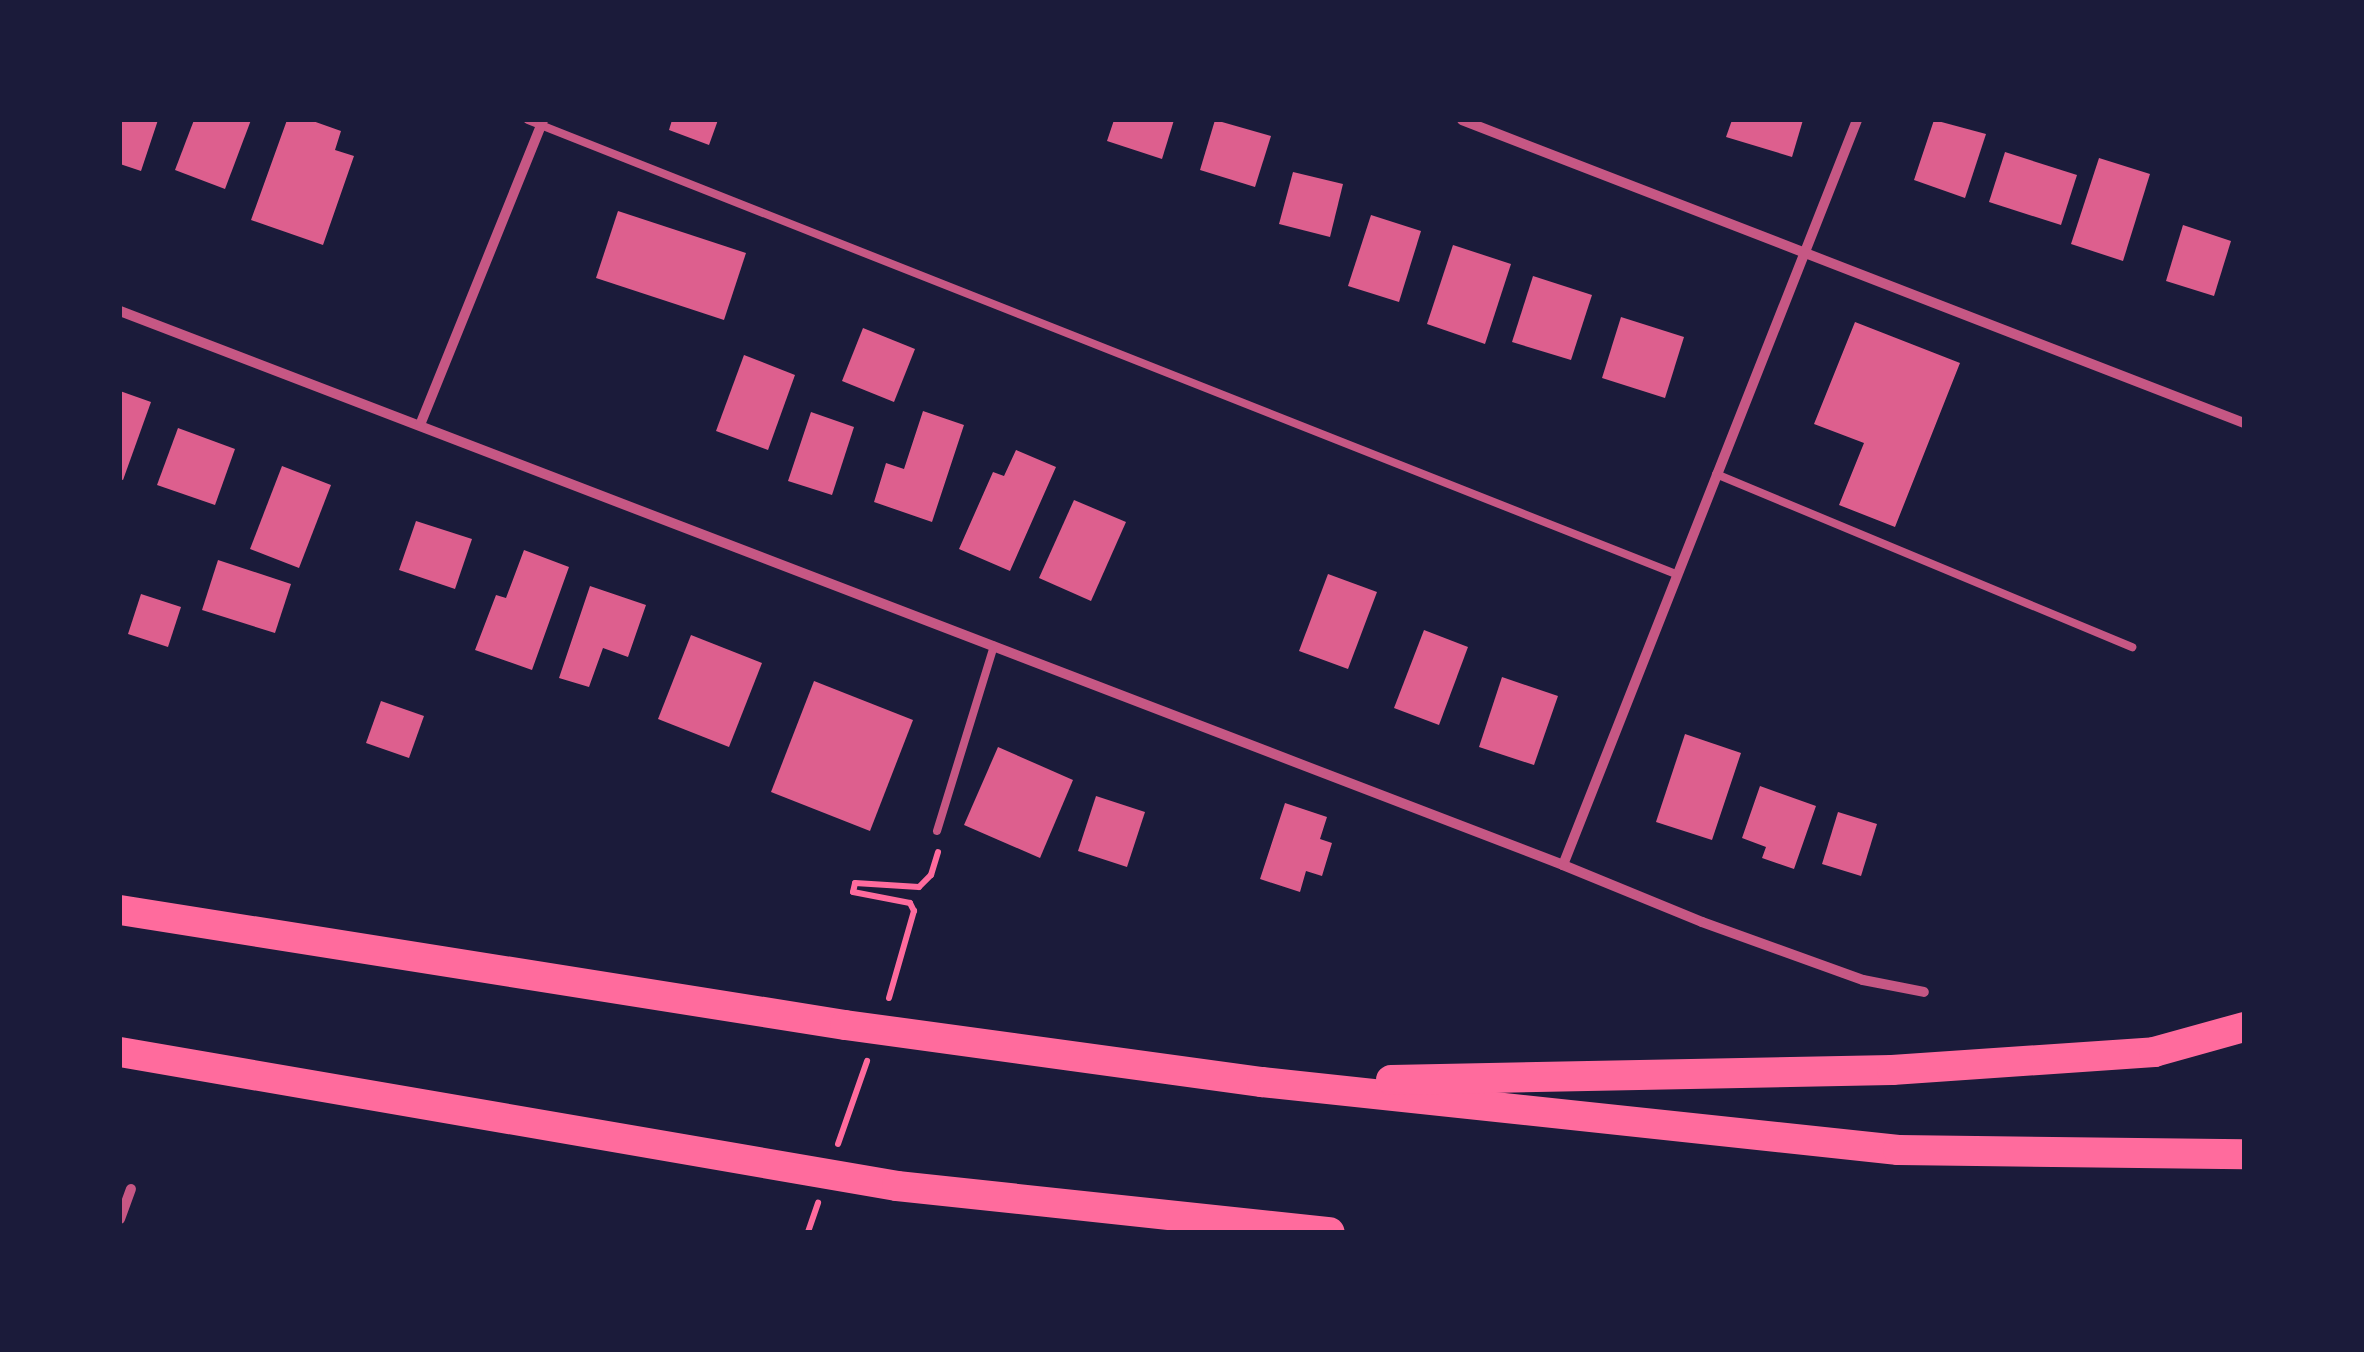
<!DOCTYPE html>
<style>
body{margin:0}
#map{position:relative;width:2364px;height:1352px;overflow:hidden;background:#1b1b3a;font-family:Bitter,serif}
div>[style]{position:absolute}
.building>*{inset:0;background:#dd5f8e}
.path>*{height:6px;margin:-3px;padding:0 3px;transform-origin:3px;border-radius:3px;background:#ff6b9d}
.service>*{height:8px;margin:-4px;padding:0 4px;transform-origin:4px;border-radius:4px;background:#c65784}
.minor>*{height:10px;margin:-5px;padding:0 5px;transform-origin:5px;border-radius:5px;background:#c65784}
.motorway>*{height:30px;margin:-15px;padding:0 15px;transform-origin:15px;border-radius:15px;background:#ff6b9d}
span{translate:-50% -50%;white-space:nowrap;text-align:center;line-height:1.15;-webkit-text-stroke:8px #1b1b3a;paint-order:stroke}
.frame{position:absolute;inset:0;border:122px solid #1b1b3a;pointer-events:none}
</style>
<div id="map">
<div class="building">
<i style="clip-path:polygon(120px 120px,158px 120px,141px 171px,120px 164px)"></i>
<i style="clip-path:polygon(194px 120px,251px 120px,225px 189px,175px 170px)"></i>
<i style="clip-path:polygon(287px 120px,310px 120px,341px 131px,335px 150px,354px 156px,323px 245px,251px 220px)"></i>
<i style="clip-path:polygon(672px 120px,718px 120px,709px 145px,669px 130px)"></i>
<i style="clip-path:polygon(1114px 120px,1174px 120px,1162px 159px,1107px 141px)"></i>
<i style="clip-path:polygon(1215px 120px,1271px 136px,1255px 187px,1200px 170px)"></i>
<i style="clip-path:polygon(1732px 120px,1803px 120px,1792px 157px,1726px 137px)"></i>
<i style="clip-path:polygon(1934px 120px,1986px 134px,1965px 198px,1914px 180px)"></i>
<i style="clip-path:polygon(2005px 152px,2077px 175px,2061px 225px,1989px 202px)"></i>
<i style="clip-path:polygon(2099px 158px,2150px 174px,2123px 261px,2071px 244px)"></i>
<i style="clip-path:polygon(1293px 172px,1343px 184px,1330px 237px,1279px 224px)"></i>
<i style="clip-path:polygon(618px 211px,746px 253px,724px 320px,596px 278px)"></i>
<i style="clip-path:polygon(1371px 215px,1421px 231px,1399px 302px,1348px 286px)"></i>
<i style="clip-path:polygon(2183px 225px,2231px 241px,2214px 296px,2166px 281px)"></i>
<i style="clip-path:polygon(1453px 245px,1511px 264px,1485px 344px,1427px 324px)"></i>
<i style="clip-path:polygon(1533px 276px,1592px 295px,1571px 360px,1512px 342px)"></i>
<i style="clip-path:polygon(1621px 317px,1684px 337px,1665px 398px,1602px 378px)"></i>
<i style="clip-path:polygon(1855px 322px,1960px 363px,1895px 527px,1839px 505px,1864px 443px,1814px 424px)"></i>
<i style="clip-path:polygon(863px 328px,915px 349px,894px 402px,842px 381px)"></i>
<i style="clip-path:polygon(744px 355px,795px 375px,768px 450px,716px 431px)"></i>
<i style="clip-path:polygon(120px 391px,151px 402px,123px 480px,120px 479px)"></i>
<i style="clip-path:polygon(923px 411px,964px 425px,932px 522px,874px 502px,886px 463px,904px 469px)"></i>
<i style="clip-path:polygon(811px 412px,854px 427px,832px 495px,788px 481px)"></i>
<i style="clip-path:polygon(178px 428px,235px 449px,215px 505px,157px 485px)"></i>
<i style="clip-path:polygon(1016px 450px,1056px 467px,1010px 571px,959px 549px,993px 472px,1004px 476px)"></i>
<i style="clip-path:polygon(282px 466px,331px 485px,299px 568px,250px 549px)"></i>
<i style="clip-path:polygon(1074px 500px,1126px 522px,1091px 601px,1039px 578px)"></i>
<i style="clip-path:polygon(416px 521px,472px 539px,455px 589px,399px 570px)"></i>
<i style="clip-path:polygon(524px 550px,569px 567px,532px 670px,475px 650px,496px 595px,506px 598px)"></i>
<i style="clip-path:polygon(218px 560px,291px 584px,275px 633px,202px 610px)"></i>
<i style="clip-path:polygon(1328px 574px,1377px 592px,1348px 669px,1299px 651px)"></i>
<i style="clip-path:polygon(590px 586px,646px 605px,628px 657px,603px 648px,589px 687px,559px 678px)"></i>
<i style="clip-path:polygon(141px 594px,181px 607px,168px 647px,128px 634px)"></i>
<i style="clip-path:polygon(1424px 630px,1468px 647px,1439px 725px,1394px 708px)"></i>
<i style="clip-path:polygon(691px 635px,762px 663px,729px 747px,658px 719px)"></i>
<i style="clip-path:polygon(1502px 677px,1558px 696px,1534px 765px,1479px 747px)"></i>
<i style="clip-path:polygon(814px 681px,913px 720px,870px 831px,771px 792px)"></i>
<i style="clip-path:polygon(381px 701px,424px 716px,409px 758px,366px 743px)"></i>
<i style="clip-path:polygon(1685px 734px,1741px 753px,1712px 840px,1656px 822px)"></i>
<i style="clip-path:polygon(998px 747px,1073px 780px,1040px 858px,964px 825px)"></i>
<i style="clip-path:polygon(1760px 786px,1816px 806px,1794px 869px,1762px 858px,1766px 847px,1742px 838px)"></i>
<i style="clip-path:polygon(1096px 796px,1145px 812px,1127px 867px,1078px 851px)"></i>
<i style="clip-path:polygon(1285px 803px,1327px 817px,1320px 839px,1332px 843px,1322px 876px,1306px 871px,1300px 892px,1260px 879px)"></i>
<i style="clip-path:polygon(1838px 812px,1877px 824px,1861px 876px,1822px 864px)"></i>
</div>
<div class="path">
<i style="left:889px;top:998px;width:91px;rotate:-74deg"></i>
<i style="left:914px;top:911px;width:9px;rotate:-117deg"></i>
<i style="left:910px;top:903px;width:58px;rotate:-169.1deg"></i>
<i style="left:853px;top:892px;width:9px;rotate:-77deg"></i>
<i style="left:855px;top:883px;width:64px;rotate:3.6deg"></i>
<i style="left:919px;top:887px;width:17px;rotate:-45deg"></i>
<i style="left:931px;top:875px;width:24px;rotate:-73deg"></i>
<i style="left:838px;top:1144px;width:88px;rotate:-70.7deg"></i>
<i style="left:808px;top:1232px;width:31px;rotate:-71deg"></i>
</div>
<div class="service">
<i style="left:528px;top:120px;width:1235px;rotate:21.58deg"></i>
<i style="left:1716px;top:474px;width:451px;rotate:22.6deg"></i>
<i style="left:937px;top:831px;width:194px;rotate:-72.9deg"></i>
</div>
<div class="minor">
<i style="left:1462px;top:120px;width:839px;rotate:21.18deg"></i>
<i style="left:120px;top:311px;width:1546px;rotate:21deg"></i>
<i style="left:1563px;top:865px;width:150px;rotate:22.3deg"></i>
<i style="left:1702px;top:922px;width:171px;rotate:19.8deg"></i>
<i style="left:1863px;top:980px;width:62px;rotate:11.1deg"></i>
<i style="left:420px;top:425px;width:329px;rotate:-68deg"></i>
<i style="left:1563px;top:865px;width:801px;rotate:-68.46deg"></i>
<i style="left:120px;top:1219px;width:32px;rotate:-70deg"></i>
</div>
<div class="motorway">
<i style="left:120px;top:910px;width:734px;rotate:9.01deg"></i>
<i style="left:845px;top:1025px;width:421px;rotate:7.8deg"></i>
<i style="left:1262px;top:1082px;width:640px;rotate:6.1deg"></i>
<i style="left:1898px;top:1150px;width:346px;rotate:0.7deg"></i>
<i style="left:120px;top:1052px;width:788px;rotate:9.78deg"></i>
<i style="left:897px;top:1186px;width:435px;rotate:6.1deg"></i>
<i style="left:1391px;top:1080px;width:501px;rotate:-1.14deg"></i>
<i style="left:1892px;top:1070px;width:263px;rotate:-3.9deg"></i>
<i style="left:2154px;top:1052px;width:93px;rotate:-15.5deg"></i>
</div>
<div class="frame"></div>
</div>
